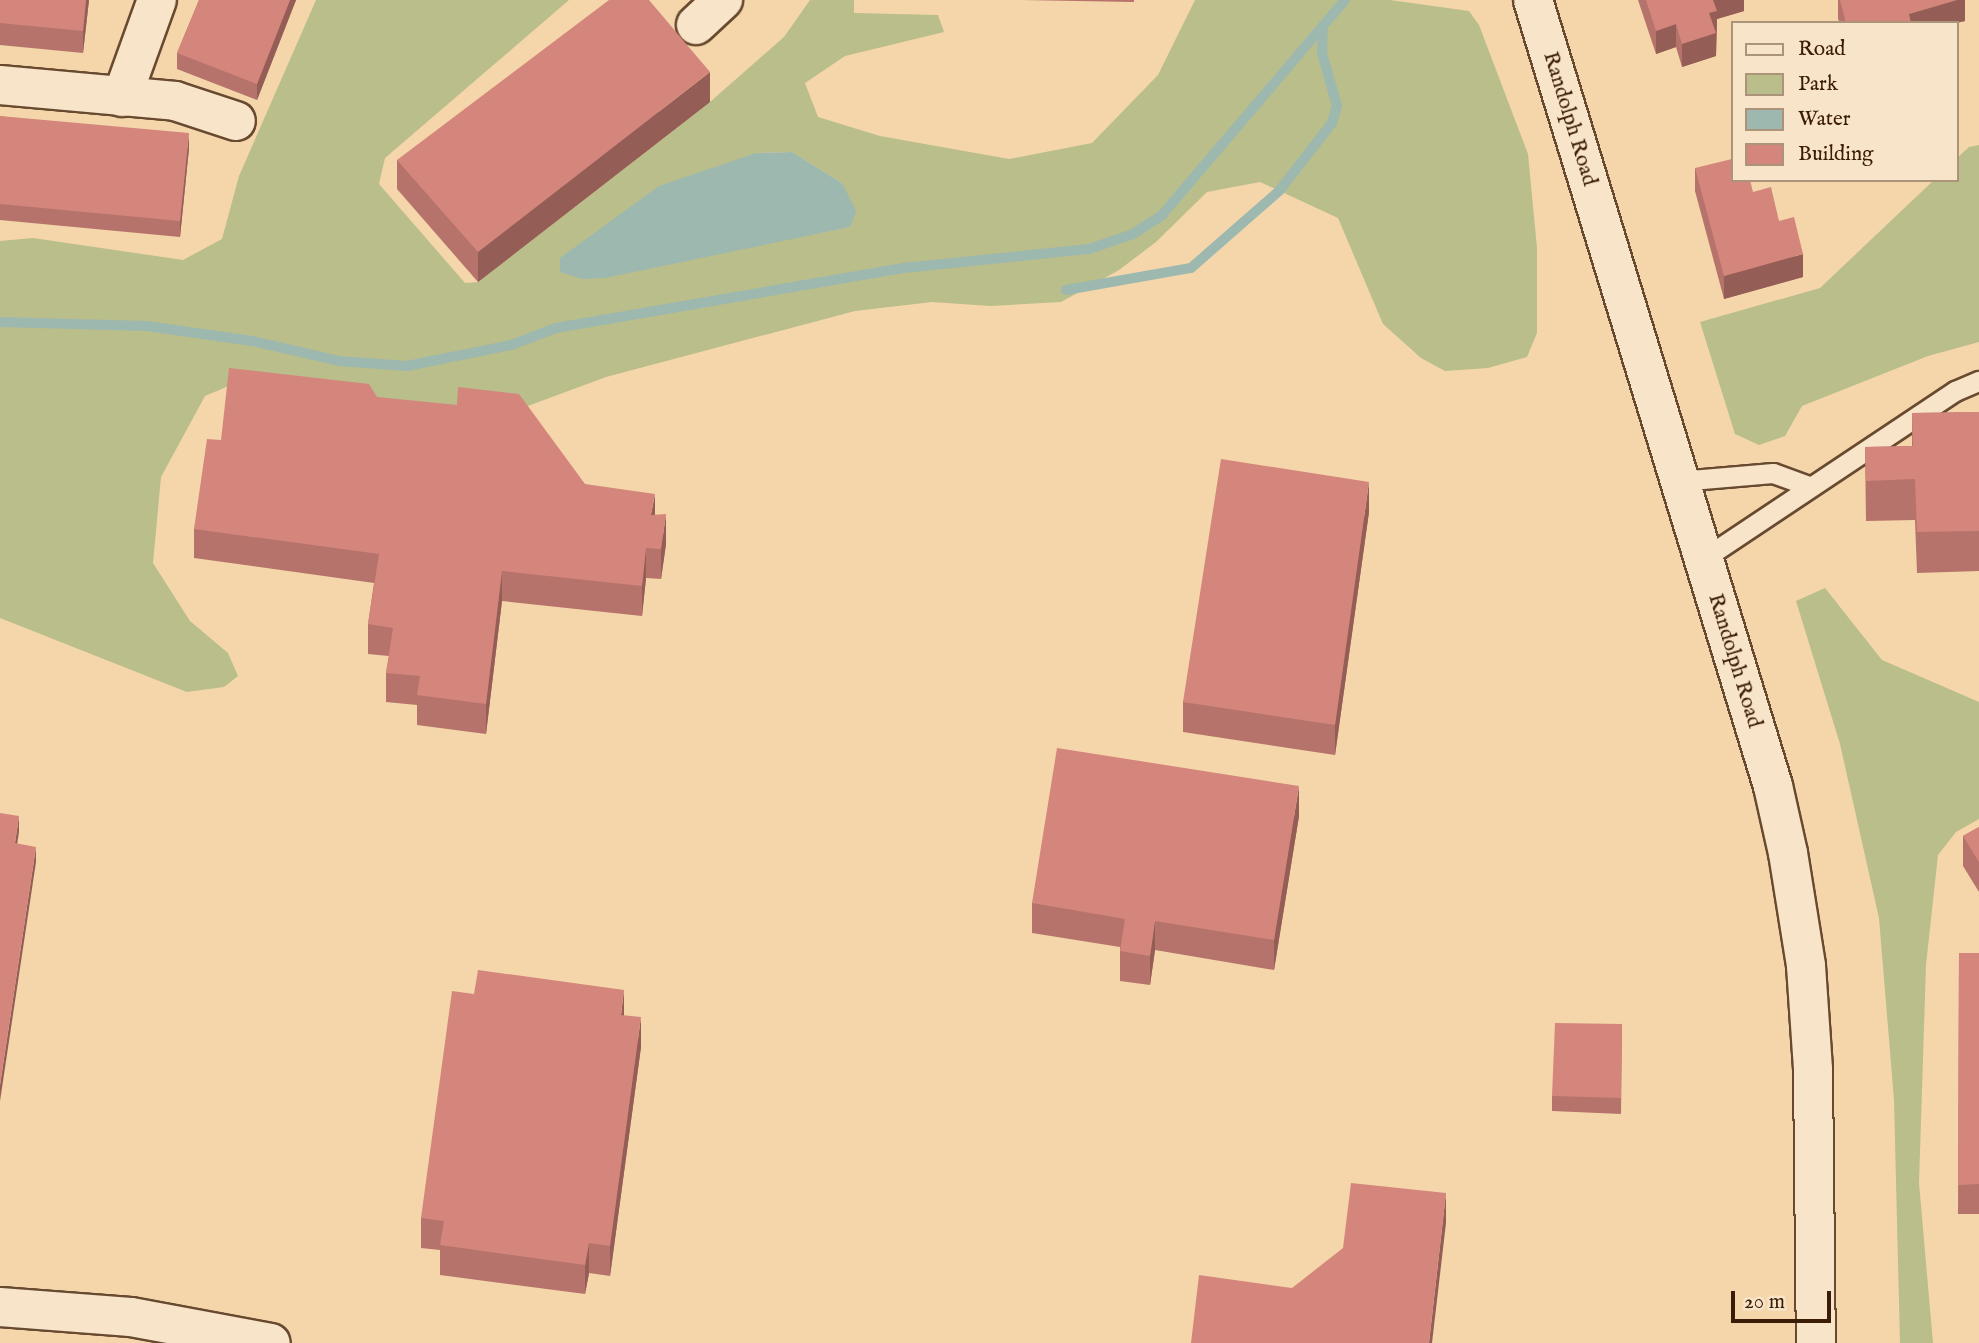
<!DOCTYPE html>
<style>
body{margin:0}
#map{position:relative;width:1979px;height:1343px;overflow:hidden;background:#f4d6aa;font-family:"IM FELL English",serif}
div>[style]{position:absolute}
.green>*{inset:0;background:#b9be8b}
.water>*{inset:0;background:#9db8af}
.stream>*{height:10px;margin:-5px;padding:0 5px;transform-origin:5px;border-radius:5px;background:#9db8af}
.roads{filter:drop-shadow(2px 0 #684a30) drop-shadow(-2px 0 #684a30) drop-shadow(0 2px #684a30) drop-shadow(0 -2px #684a30)}
.service>*{height:19px;margin:-9.5px;padding:0 9.5px;transform-origin:9.5px;border-radius:9.5px;background:#f8e4c8}
.minor>*{height:38px;margin:-19px;padding:0 19px;transform-origin:19px;border-radius:19px;background:#f8e4c8}
.secondary>*{height:38px;margin:-19px;padding:0 19px;transform-origin:19px;border-radius:19px;background:#f8e4c8}
.wall>*{inset:0;background:#b6736b}
.shaded-wall>*{inset:0;background:#945e57}
.building>*{inset:0;background:#d4867c}
span{translate:-50% -50%;white-space:nowrap;text-align:center;line-height:1.15;-webkit-text-stroke:5px #f8e4c8;paint-order:stroke}
.street-label{font-size:21px;color:#3a1c07}
.legend{position:absolute;left:1731px;top:21px;width:228px;height:161px;box-sizing:border-box;background:#f8e4c8;border:2px solid #ac947b;margin:0;padding:9px 12px;list-style:none;font-size:21px;color:#3a1c07}
.legend li{display:flex;align-items:center;gap:14px;height:35px}
.legend b{width:35px;border:2px solid #ac947b}
.scale{position:absolute;left:1731px;top:1291px;width:100px;height:32px;box-sizing:border-box;border:4px solid #3a1c07;border-top:0;padding-left:9px;font-size:21px;line-height:24px;white-space:nowrap;color:#3a1c07;-webkit-text-stroke:5px #f8e4c8;paint-order:stroke}
</style>
<div id="map">
<div class="green">
<i style="clip-path:polygon(evenodd,316px 0,569px 0,385px 158px,379px 184px,465px 283px,478px 282px,710px 102px,784px 37px,810px 0,854px 0,854px 13px,938px 15px,944px 32px,845px 56px,805px 83px,818px 117px,880px 136px,1009px 159px,1092px 143px,1158px 75px,1195px 0,1390px 0,1469px 11px,1479px 25px,1528px 154px,1537px 248px,1537px 333px,1527px 357px,1488px 368px,1445px 371px,1421px 358px,1383px 324px,1338px 218px,1260px 182px,1207px 192px,1156px 242px,1119px 270px,1061px 302px,990px 306px,932px 302px,855px 311px,606px 377px,517px 410px,472px 410px,231px 385px,205px 396px,161px 477px,153px 563px,190px 621px,228px 653px,238px 676px,224px 687px,187px 692px,0 618px,0 241px,33px 238px,183px 260px,222px 239px,239px 176px,316px 0,792px 152px,842px 183px,850px 227px,582px 279px,756px 153px,792px 152px)"></i>
<i style="clip-path:polygon(1979px 145px,1979px 342px,1928px 356px,1802px 406px,1785px 436px,1759px 445px,1735px 434px,1700px 322px,1820px 288px,1934px 180px,1956px 180px,1956px 159px,1969px 147px)"></i>
<i style="clip-path:polygon(1825px 588px,1882px 660px,1979px 702px,1979px 819px,1956px 832px,1938px 855px,1926px 965px,1919px 1183px,1933px 1343px,1900px 1343px,1894px 1100px,1879px 918px,1840px 744px,1796px 601px)"></i>
</div>
<div class="water">
<i style="clip-path:polygon(792px 152px,842px 183px,856px 211px,850px 227px,605px 278px,582px 279px,560px 272px,560px 258px,659px 186px,756px 153px)"></i>
</div>
<div class="stream">
<i style="left:1066px;top:290px;width:127px;rotate:-10deg"></i>
<i style="left:1191px;top:268px;width:117px;rotate:-41.2deg"></i>
<i style="left:1279px;top:191px;width:86px;rotate:-52.1deg"></i>
<i style="left:1332px;top:123px;width:18px;rotate:-74deg"></i>
<i style="left:1337px;top:106px;width:55px;rotate:-105.8deg"></i>
<i style="left:1322px;top:53px;width:24px;rotate:-88deg"></i>
<i style="left:0;top:322px;width:147px;rotate:1.6deg"></i>
<i style="left:147px;top:326px;width:106px;rotate:8.1deg"></i>
<i style="left:252px;top:341px;width:89px;rotate:12.9deg"></i>
<i style="left:339px;top:361px;width:68px;rotate:4.2deg"></i>
<i style="left:407px;top:366px;width:106px;rotate:-11.4deg"></i>
<i style="left:511px;top:345px;width:48px;rotate:-20.7deg"></i>
<i style="left:556px;top:328px;width:353px;rotate:-9.8deg"></i>
<i style="left:904px;top:268px;width:186px;rotate:-5.9deg"></i>
<i style="left:1089px;top:249px;width:46px;rotate:-18.8deg"></i>
<i style="left:1133px;top:234px;width:35px;rotate:-33deg"></i>
<i style="left:1162px;top:215px;width:282px;rotate:-49.6deg"></i>
</div>
<div class="roads">
<div class="service">
<i style="left:1679px;top:481px;width:94px;rotate:-4.9deg"></i>
<i style="left:1773px;top:473px;width:37px;rotate:20deg"></i>
<i style="left:1703px;top:559px;width:303px;rotate:-33.7deg"></i>
<i style="left:1955px;top:391px;width:26px;rotate:-23deg"></i>
</div>
<div class="minor">
<i style="left:696px;top:25px;width:37px;rotate:-43deg"></i>
<i style="left:0;top:85px;width:176px;rotate:5.2deg"></i>
<i style="left:175px;top:101px;width:64px;rotate:18.2deg"></i>
<i style="left:122px;top:97px;width:103px;rotate:-70.2deg"></i>
<i style="left:0;top:1307px;width:131px;rotate:4.4deg"></i>
<i style="left:131px;top:1317px;width:142px;rotate:10.5deg"></i>
</div>
<div class="secondary">
<i style="left:1533px;top:0;width:822px;rotate:73.02deg"></i>
<i style="left:1773px;top:786px;width:69px;rotate:77.4deg"></i>
<i style="left:1788px;top:853px;width:114px;rotate:80.9deg"></i>
<i style="left:1806px;top:966px;width:104px;rotate:86.1deg"></i>
<i style="left:1813px;top:1070px;width:273px;rotate:89.4deg"></i>
</div>
</div>
<div class="wall">
<i style="clip-path:polygon(0 0,89px 0,83px 53px,0 45px)"></i>
<i style="clip-path:polygon(199px 0,296px 0,257px 100px,177px 69px,177px 53px)"></i>
<i style="clip-path:polygon(1022px 0,1134px 0,1134px 2px)"></i>
<i style="clip-path:polygon(1638px 0,1744px 0,1744px 11px,1717px 19px,1716px 56px,1682px 67px,1676px 47px,1656px 54px)"></i>
<i style="clip-path:polygon(1838px 0,1965px 0,1965px 21px,1956px 23px,1840px 23px,1838px 19px)"></i>
<i style="clip-path:polygon(710px 102px,478px 282px,397px 189px,397px 160px)"></i>
<i style="clip-path:polygon(0 116px,189px 148px,180px 237px,0 220px)"></i>
<i style="clip-path:polygon(1695px 168px,1753px 192px,1779px 221px,1803px 277px,1724px 299px,1695px 191px)"></i>
<i style="clip-path:polygon(377px 397px,585px 484px,655px 514px,666px 544px,661px 579px,646px 578px,642px 616px,502px 601px,486px 734px,417px 725px,417px 705px,386px 702px,386px 673px,389px 656px,368px 654px,368px 624px,374px 583px,194px 558px,194px 529px,221px 440px)"></i>
<i style="clip-path:polygon(1979px 412px,1979px 571px,1917px 573px,1915px 520px,1866px 521px,1865px 447px,1912px 446px,1912px 413px)"></i>
<i style="clip-path:polygon(1369px 512px,1335px 755px,1183px 732px,1183px 702px)"></i>
<i style="clip-path:polygon(1299px 816px,1274px 970px,1155px 950px,1150px 985px,1120px 981px,1120px 947px,1032px 933px,1032px 903px)"></i>
<i style="clip-path:polygon(1979px 827px,1979px 892px,1963px 866px,1963px 836px)"></i>
<i style="clip-path:polygon(1959px 953px,1979px 953px,1979px 1214px,1958px 1214px)"></i>
<i style="clip-path:polygon(624px 1015px,641px 1047px,610px 1276px,589px 1273px,585px 1294px,440px 1275px,440px 1250px,421px 1248px,421px 1218px)"></i>
<i style="clip-path:polygon(1622px 1024px,1621px 1114px,1552px 1111px,1552px 1096px)"></i>
</div>
<div class="shaded-wall">
<i style="clip-path:polygon(86px 0,89px 0,83px 53px,83px 31px)"></i>
<i style="clip-path:polygon(290px 0,296px 0,257px 100px,257px 84px)"></i>
<i style="clip-path:polygon(1712px 0,1744px 0,1744px 11px,1717px 19px,1716px 56px,1682px 67px,1682px 44px,1709px 13px)"></i>
<i style="clip-path:polygon(1957px 0,1965px 0,1965px 21px,1956px 23px,1909px 23px,1909px 14px)"></i>
<i style="clip-path:polygon(1676px 24px,1676px 47px,1656px 54px,1656px 31px)"></i>
<i style="clip-path:polygon(710px 72px,710px 102px,478px 282px,478px 252px)"></i>
<i style="clip-path:polygon(189px 133px,189px 148px,180px 237px,180px 221px)"></i>
<i style="clip-path:polygon(1803px 254px,1803px 277px,1724px 299px,1724px 276px)"></i>
<i style="clip-path:polygon(1369px 482px,1369px 512px,1335px 755px,1335px 725px)"></i>
<i style="clip-path:polygon(655px 494px,655px 523px,651px 515px)"></i>
<i style="clip-path:polygon(666px 514px,666px 544px,661px 579px,661px 549px)"></i>
<i style="clip-path:polygon(646px 548px,646px 578px,642px 616px,642px 586px)"></i>
<i style="clip-path:polygon(502px 571px,502px 601px,486px 734px,486px 704px)"></i>
<i style="clip-path:polygon(1299px 786px,1299px 816px,1274px 970px,1274px 940px)"></i>
<i style="clip-path:polygon(19px 816px,19px 832px,15px 859px,15px 843px)"></i>
<i style="clip-path:polygon(36px 847px,36px 862px,0 1101px,0 1085px)"></i>
<i style="clip-path:polygon(1155px 921px,1155px 950px,1150px 985px,1150px 956px)"></i>
<i style="clip-path:polygon(624px 990px,624px 1020px,621px 1015px)"></i>
<i style="clip-path:polygon(641px 1017px,641px 1047px,610px 1276px,610px 1246px)"></i>
<i style="clip-path:polygon(1446px 1193px,1446px 1223px,1432px 1343px,1429px 1343px)"></i>
<i style="clip-path:polygon(589px 1243px,589px 1273px,585px 1294px,585px 1265px)"></i>
</div>
<div class="building">
<i style="clip-path:polygon(0 0,86px 0,83px 31px,0 23px)"></i>
<i style="clip-path:polygon(199px 0,290px 0,257px 84px,177px 53px)"></i>
<i style="clip-path:polygon(609px 0,649px 0,710px 72px,478px 252px,397px 160px)"></i>
<i style="clip-path:polygon(1646px 0,1713px 0,1717px 11px,1709px 13px,1716px 33px,1682px 44px,1676px 24px,1656px 31px)"></i>
<i style="clip-path:polygon(1840px 0,1957px 0,1909px 14px,1911px 23px,1846px 23px)"></i>
<i style="clip-path:polygon(0 116px,189px 133px,180px 221px,0 204px)"></i>
<i style="clip-path:polygon(1732px 159px,1732px 180px,1750px 180px,1753px 192px,1771px 187px,1779px 221px,1794px 217px,1803px 254px,1724px 276px,1695px 168px)"></i>
<i style="clip-path:polygon(229px 368px,369px 384px,377px 397px,457px 405px,458px 387px,519px 394px,585px 484px,655px 494px,651px 515px,666px 514px,661px 549px,646px 548px,642px 586px,502px 571px,486px 704px,417px 695px,420px 676px,386px 673px,393px 628px,368px 624px,379px 554px,194px 529px,207px 439px,221px 440px)"></i>
<i style="clip-path:polygon(1979px 412px,1979px 531px,1917px 532px,1915px 479px,1866px 481px,1865px 447px,1913px 446px,1912px 413px)"></i>
<i style="clip-path:polygon(1221px 459px,1369px 482px,1335px 725px,1183px 702px)"></i>
<i style="clip-path:polygon(1057px 748px,1299px 786px,1274px 940px,1155px 921px,1150px 956px,1120px 951px,1125px 919px,1032px 903px)"></i>
<i style="clip-path:polygon(0 813px,19px 816px,15px 843px,36px 847px,0 1085px)"></i>
<i style="clip-path:polygon(1979px 827px,1979px 862px,1963px 836px)"></i>
<i style="clip-path:polygon(1959px 953px,1979px 953px,1979px 1184px,1958px 1185px)"></i>
<i style="clip-path:polygon(478px 970px,624px 990px,621px 1015px,641px 1017px,610px 1246px,589px 1243px,585px 1265px,440px 1245px,444px 1221px,421px 1218px,452px 991px,474px 994px)"></i>
<i style="clip-path:polygon(1555px 1023px,1622px 1024px,1621px 1098px,1552px 1096px)"></i>
<i style="clip-path:polygon(1351px 1183px,1446px 1193px,1429px 1343px,1191px 1343px,1199px 1275px,1292px 1288px,1343px 1248px)"></i>
</div>
<div class="street-label">
<span style="left:1569px;top:119px;rotate:73deg">Randolph Road</span>
<span style="left:1734px;top:661px;rotate:73deg">Randolph Road</span>
</div>
<ul class="legend">
<li><b style="height:9px;background:#f8e4c8"></b>Road</li>
<li><b style="height:19px;background:#b9be8b"></b>Park</li>
<li><b style="height:19px;background:#9db8af"></b>Water</li>
<li><b style="height:19px;background:#d4867c"></b>Building</li>
</ul>
<div class="scale">20 m</div>
</div>
